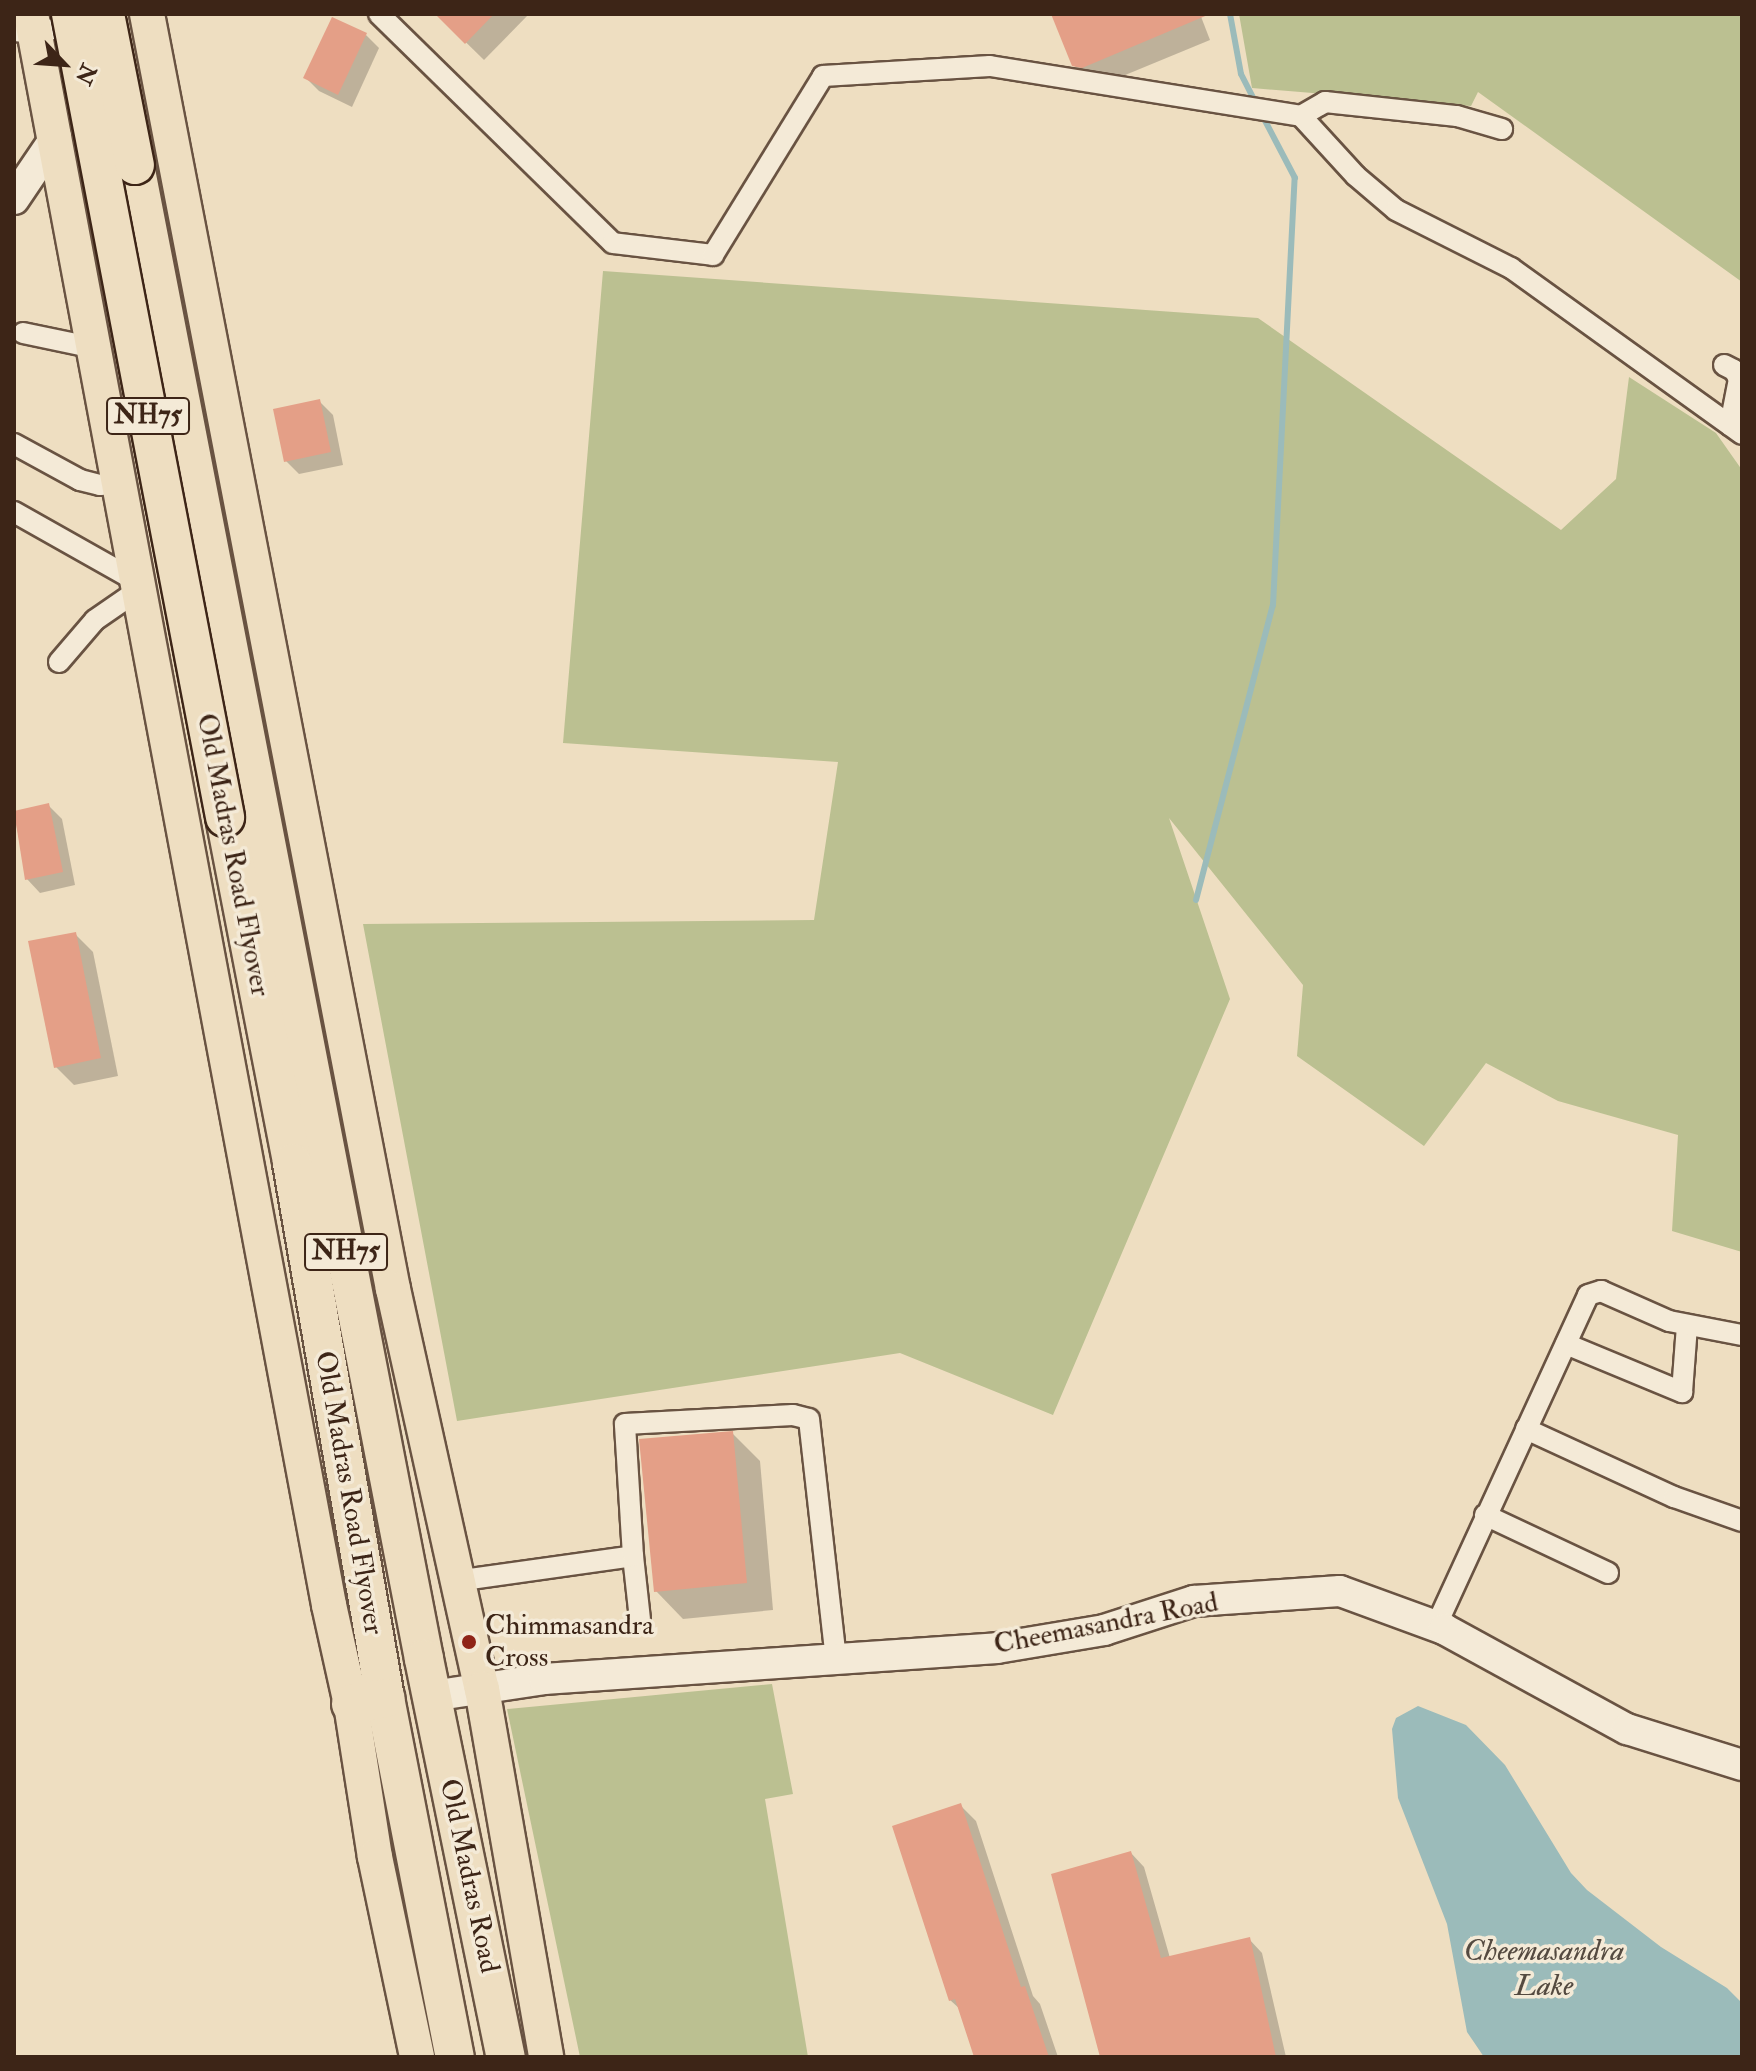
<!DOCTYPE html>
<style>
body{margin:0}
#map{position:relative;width:1756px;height:2071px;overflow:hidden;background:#eedec1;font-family:"IM FELL Double Pica",serif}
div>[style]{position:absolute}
.green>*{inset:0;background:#bbc091}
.water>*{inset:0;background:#9bbbba}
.shadow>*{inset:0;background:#0003}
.stream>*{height:6px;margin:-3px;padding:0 3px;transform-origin:3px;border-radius:3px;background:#9bbbba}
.building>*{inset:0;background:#e49f87}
.roads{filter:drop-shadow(2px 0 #695342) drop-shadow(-2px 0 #695342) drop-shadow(0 2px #695342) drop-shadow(0 -2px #695342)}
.street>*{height:20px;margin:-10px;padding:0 10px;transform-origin:10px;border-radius:10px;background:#f4ead7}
.secondary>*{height:30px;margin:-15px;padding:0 15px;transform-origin:15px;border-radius:15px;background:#f4ead7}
.primary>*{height:34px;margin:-17px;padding:0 17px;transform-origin:17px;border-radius:17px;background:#eedec1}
.highway>*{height:38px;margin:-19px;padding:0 19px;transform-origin:19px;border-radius:19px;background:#eedec1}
.bridges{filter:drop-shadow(2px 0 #3d2517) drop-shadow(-2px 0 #3d2517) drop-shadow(0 2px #3d2517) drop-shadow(0 -2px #3d2517)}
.highway-bridge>*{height:38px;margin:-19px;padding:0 19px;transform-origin:19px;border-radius:19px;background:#eedec1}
.dots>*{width:22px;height:22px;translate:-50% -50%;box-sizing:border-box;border:4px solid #f4ead7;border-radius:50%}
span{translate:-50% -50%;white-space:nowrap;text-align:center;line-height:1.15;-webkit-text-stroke:7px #f4ead7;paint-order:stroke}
.shield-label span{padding:2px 6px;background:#f4ead7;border:2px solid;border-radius:6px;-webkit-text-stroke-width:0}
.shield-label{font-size:26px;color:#3d2517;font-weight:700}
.street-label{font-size:28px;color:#3d2517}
.poi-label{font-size:28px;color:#3d2517}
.left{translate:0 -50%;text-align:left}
.water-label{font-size:30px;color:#544a40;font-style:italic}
.frame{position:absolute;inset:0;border:16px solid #3d2517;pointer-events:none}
.north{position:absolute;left:24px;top:24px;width:80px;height:80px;-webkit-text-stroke:6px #f4ead7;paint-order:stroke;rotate:115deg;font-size:22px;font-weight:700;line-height:32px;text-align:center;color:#3d2517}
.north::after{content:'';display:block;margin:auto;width:28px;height:36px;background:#3d2517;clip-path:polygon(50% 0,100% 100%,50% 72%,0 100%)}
</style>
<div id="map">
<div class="green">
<i style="clip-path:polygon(1239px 14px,1742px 14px,1742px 282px,1478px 92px,1471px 106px,1252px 88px)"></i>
<i style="clip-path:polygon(603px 271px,1258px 318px,1561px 530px,1616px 479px,1629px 377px,1716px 433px,1742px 470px,1742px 1252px,1672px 1231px,1678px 1135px,1558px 1101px,1486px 1063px,1424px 1146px,1297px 1056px,1303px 985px,1169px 818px,1230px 999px,1053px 1415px,900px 1353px,457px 1421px,363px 924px,814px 920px,838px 762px,563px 743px)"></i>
<i style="clip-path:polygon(772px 1684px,793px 1794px,765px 1799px,808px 2057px,580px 2057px,507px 1709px)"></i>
</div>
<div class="water">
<i style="clip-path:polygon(1418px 1706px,1466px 1725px,1505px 1765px,1571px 1873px,1587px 1890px,1661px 1947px,1727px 1988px,1742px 2003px,1742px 2057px,1484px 2057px,1467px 2032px,1447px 1924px,1398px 1798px,1392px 1729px,1396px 1718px)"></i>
</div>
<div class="shadow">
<i style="clip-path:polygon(437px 14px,529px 14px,484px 60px)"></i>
<i style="clip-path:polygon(1053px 14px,1200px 14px,1210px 40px,1101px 85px,1092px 83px,1074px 65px)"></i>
<i style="clip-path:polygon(366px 35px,379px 48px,352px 107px,319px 91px,306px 78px)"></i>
<i style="clip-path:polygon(319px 401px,333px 415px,343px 465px,299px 474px,286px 461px)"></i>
<i style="clip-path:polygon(48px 805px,62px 819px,75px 885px,40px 893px,27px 879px,14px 813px)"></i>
<i style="clip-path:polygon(75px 934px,93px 952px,118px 1076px,74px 1085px,56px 1067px)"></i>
<i style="clip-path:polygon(732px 1433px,760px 1461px,773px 1610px,683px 1619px,656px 1591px)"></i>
<i style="clip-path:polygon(961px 1806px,976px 1821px,1033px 1996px,1040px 2004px,1058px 2057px,976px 2057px,961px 2010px,950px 2000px)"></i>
<i style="clip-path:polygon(1131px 1853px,1144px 1867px,1170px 1958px,1249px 1939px,1262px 1953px,1286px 2057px,1103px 2057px)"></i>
</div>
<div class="stream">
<i style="left:1230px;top:14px;width:61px;rotate:79.6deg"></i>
<i style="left:1241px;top:74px;width:35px;rotate:63deg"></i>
<i style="left:1196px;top:900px;width:305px;rotate:-75.4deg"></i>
<i style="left:1273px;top:605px;width:428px;rotate:-87.1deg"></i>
<i style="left:1295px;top:178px;width:71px;rotate:-117.6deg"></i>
</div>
<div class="building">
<i style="clip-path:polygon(435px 14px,494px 14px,465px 44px)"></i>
<i style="clip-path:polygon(1051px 14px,1210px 14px,1082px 68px,1072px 66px)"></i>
<i style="clip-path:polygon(332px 17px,367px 33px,338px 95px,303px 78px)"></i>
<i style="clip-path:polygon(320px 399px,331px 452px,284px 462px,273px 409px)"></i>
<i style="clip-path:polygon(49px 803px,63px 872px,25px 880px,14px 811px)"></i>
<i style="clip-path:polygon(76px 932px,101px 1058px,54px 1068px,28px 941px)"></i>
<i style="clip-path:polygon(733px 1431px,747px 1583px,654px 1592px,639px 1439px)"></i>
<i style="clip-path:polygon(961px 1803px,1021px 1987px,1025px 1986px,1049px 2057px,974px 2057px,955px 1999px,949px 2001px,892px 1826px)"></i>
<i style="clip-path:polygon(1131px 1851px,1161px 1958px,1250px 1937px,1276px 2057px,1100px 2057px,1051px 1874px)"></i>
</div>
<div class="roads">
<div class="street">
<i style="left:379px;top:14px;width:327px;rotate:44.4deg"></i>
<i style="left:613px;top:243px;width:101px;rotate:6.8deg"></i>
<i style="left:713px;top:255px;width:210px;rotate:-58.4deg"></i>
<i style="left:823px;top:76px;width:167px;rotate:-3.4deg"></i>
<i style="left:990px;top:66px;width:315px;rotate:9.1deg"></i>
<i style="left:1301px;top:116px;width:28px;rotate:-30deg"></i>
<i style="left:1325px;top:102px;width:133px;rotate:6.1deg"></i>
<i style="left:1457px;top:116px;width:47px;rotate:16.1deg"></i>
<i style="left:14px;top:31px;width:21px;rotate:5deg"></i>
<i style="left:35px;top:33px;width:47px;rotate:-12.3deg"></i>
<i style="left:1301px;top:116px;width:81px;rotate:47.5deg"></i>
<i style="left:1356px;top:176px;width:52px;rotate:40.4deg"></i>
<i style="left:1396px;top:210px;width:129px;rotate:26.8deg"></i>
<i style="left:1511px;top:268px;width:284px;rotate:35.7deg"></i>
<i style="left:23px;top:333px;width:74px;rotate:11.8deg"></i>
<i style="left:1724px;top:365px;width:11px;rotate:27deg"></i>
<i style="left:1734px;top:370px;width:10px;rotate:61deg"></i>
<i style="left:1739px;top:379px;width:47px;rotate:101.1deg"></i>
<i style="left:14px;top:444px;width:75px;rotate:28.6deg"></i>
<i style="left:80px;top:480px;width:21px;rotate:14deg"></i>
<i style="left:100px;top:485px;width:20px;rotate:-11deg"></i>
<i style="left:14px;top:512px;width:142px;rotate:29.4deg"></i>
<i style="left:59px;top:662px;width:55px;rotate:-49.4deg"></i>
<i style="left:95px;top:620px;width:55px;rotate:-34.6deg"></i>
<i style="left:1566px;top:1344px;width:126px;rotate:22.5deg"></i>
<i style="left:1682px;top:1392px;width:66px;rotate:-85.7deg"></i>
<i style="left:1526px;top:1429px;width:163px;rotate:24.7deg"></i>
<i style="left:1674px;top:1497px;width:72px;rotate:19.4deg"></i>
<i style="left:1485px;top:1515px;width:136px;rotate:25.2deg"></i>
<i style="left:633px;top:1556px;width:63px;rotate:83.7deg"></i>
<i style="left:456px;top:1581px;width:179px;rotate:-8deg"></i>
<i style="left:633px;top:1556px;width:132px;rotate:-93.5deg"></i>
<i style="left:625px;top:1424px;width:168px;rotate:-3.1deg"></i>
<i style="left:793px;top:1415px;width:16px;rotate:14deg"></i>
<i style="left:809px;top:1419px;width:241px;rotate:83.6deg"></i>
<i style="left:1436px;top:1626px;width:364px;rotate:-65.3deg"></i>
<i style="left:1588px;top:1295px;width:14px;rotate:-17deg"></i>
<i style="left:1601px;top:1291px;width:74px;rotate:23.8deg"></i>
<i style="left:1669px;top:1321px;width:74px;rotate:10.9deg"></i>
</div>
<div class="secondary">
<i style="left:14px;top:199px;width:75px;rotate:-55.9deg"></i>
<i style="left:432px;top:1696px;width:113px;rotate:-8.6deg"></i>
<i style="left:544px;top:1679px;width:454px;rotate:-3.9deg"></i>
<i style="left:997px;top:1648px;width:109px;rotate:-9.5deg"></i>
<i style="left:1104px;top:1630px;width:95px;rotate:-17.9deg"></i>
<i style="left:1194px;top:1601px;width:146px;rotate:-3.9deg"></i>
<i style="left:1340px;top:1591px;width:111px;rotate:20.1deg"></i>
<i style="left:1444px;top:1629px;width:209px;rotate:28.7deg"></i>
<i style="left:1627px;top:1729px;width:121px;rotate:17.4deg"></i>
</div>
<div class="primary">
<i style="left:31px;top:14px;width:1619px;rotate:79.39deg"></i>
<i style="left:329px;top:1605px;width:101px;rotate:77.5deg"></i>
<i style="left:351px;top:1704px;width:155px;rotate:81.1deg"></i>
<i style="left:375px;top:1857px;width:204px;rotate:78.1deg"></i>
<i style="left:147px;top:14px;width:1299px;rotate:79.08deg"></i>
<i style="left:393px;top:1289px;width:410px;rotate:77.5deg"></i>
<i style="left:482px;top:1689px;width:374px;rotate:80.1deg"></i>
</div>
<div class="highway">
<i style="left:135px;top:165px;width:1522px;rotate:79.05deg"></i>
<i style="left:424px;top:1659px;width:406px;rotate:78.4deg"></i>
<i style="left:225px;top:817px;width:352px;rotate:79deg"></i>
<i style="left:292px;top:1163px;width:543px;rotate:80.14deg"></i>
<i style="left:385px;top:1698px;width:366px;rotate:79deg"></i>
<i style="left:351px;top:1704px;width:35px;rotate:-10deg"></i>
</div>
</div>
<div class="bridges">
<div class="highway-bridge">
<i style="left:71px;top:14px;width:818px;rotate:79.14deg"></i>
<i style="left:105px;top:14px;width:154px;rotate:78.8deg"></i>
</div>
</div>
<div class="dots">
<i style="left:469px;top:1642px;background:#8f2418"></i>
</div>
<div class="shield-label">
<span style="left:148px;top:416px">NH75</span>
<span style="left:346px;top:1252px">NH75</span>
</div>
<div class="street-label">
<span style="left:233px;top:855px;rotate:79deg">Old Madras Road Flyover</span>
<span style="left:349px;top:1493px;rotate:80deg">Old Madras Road Flyover</span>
<span style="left:1106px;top:1624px;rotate:-11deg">Cheemasandra Road</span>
<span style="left:469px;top:1876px;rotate:78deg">Old Madras Road</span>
</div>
<div class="poi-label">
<span class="left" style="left:485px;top:1642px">Chimmasandra<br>Cross</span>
</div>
<div class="water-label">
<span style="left:1544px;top:1968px">Cheemasandra<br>Lake</span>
</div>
<div class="frame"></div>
<div class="north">N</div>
</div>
